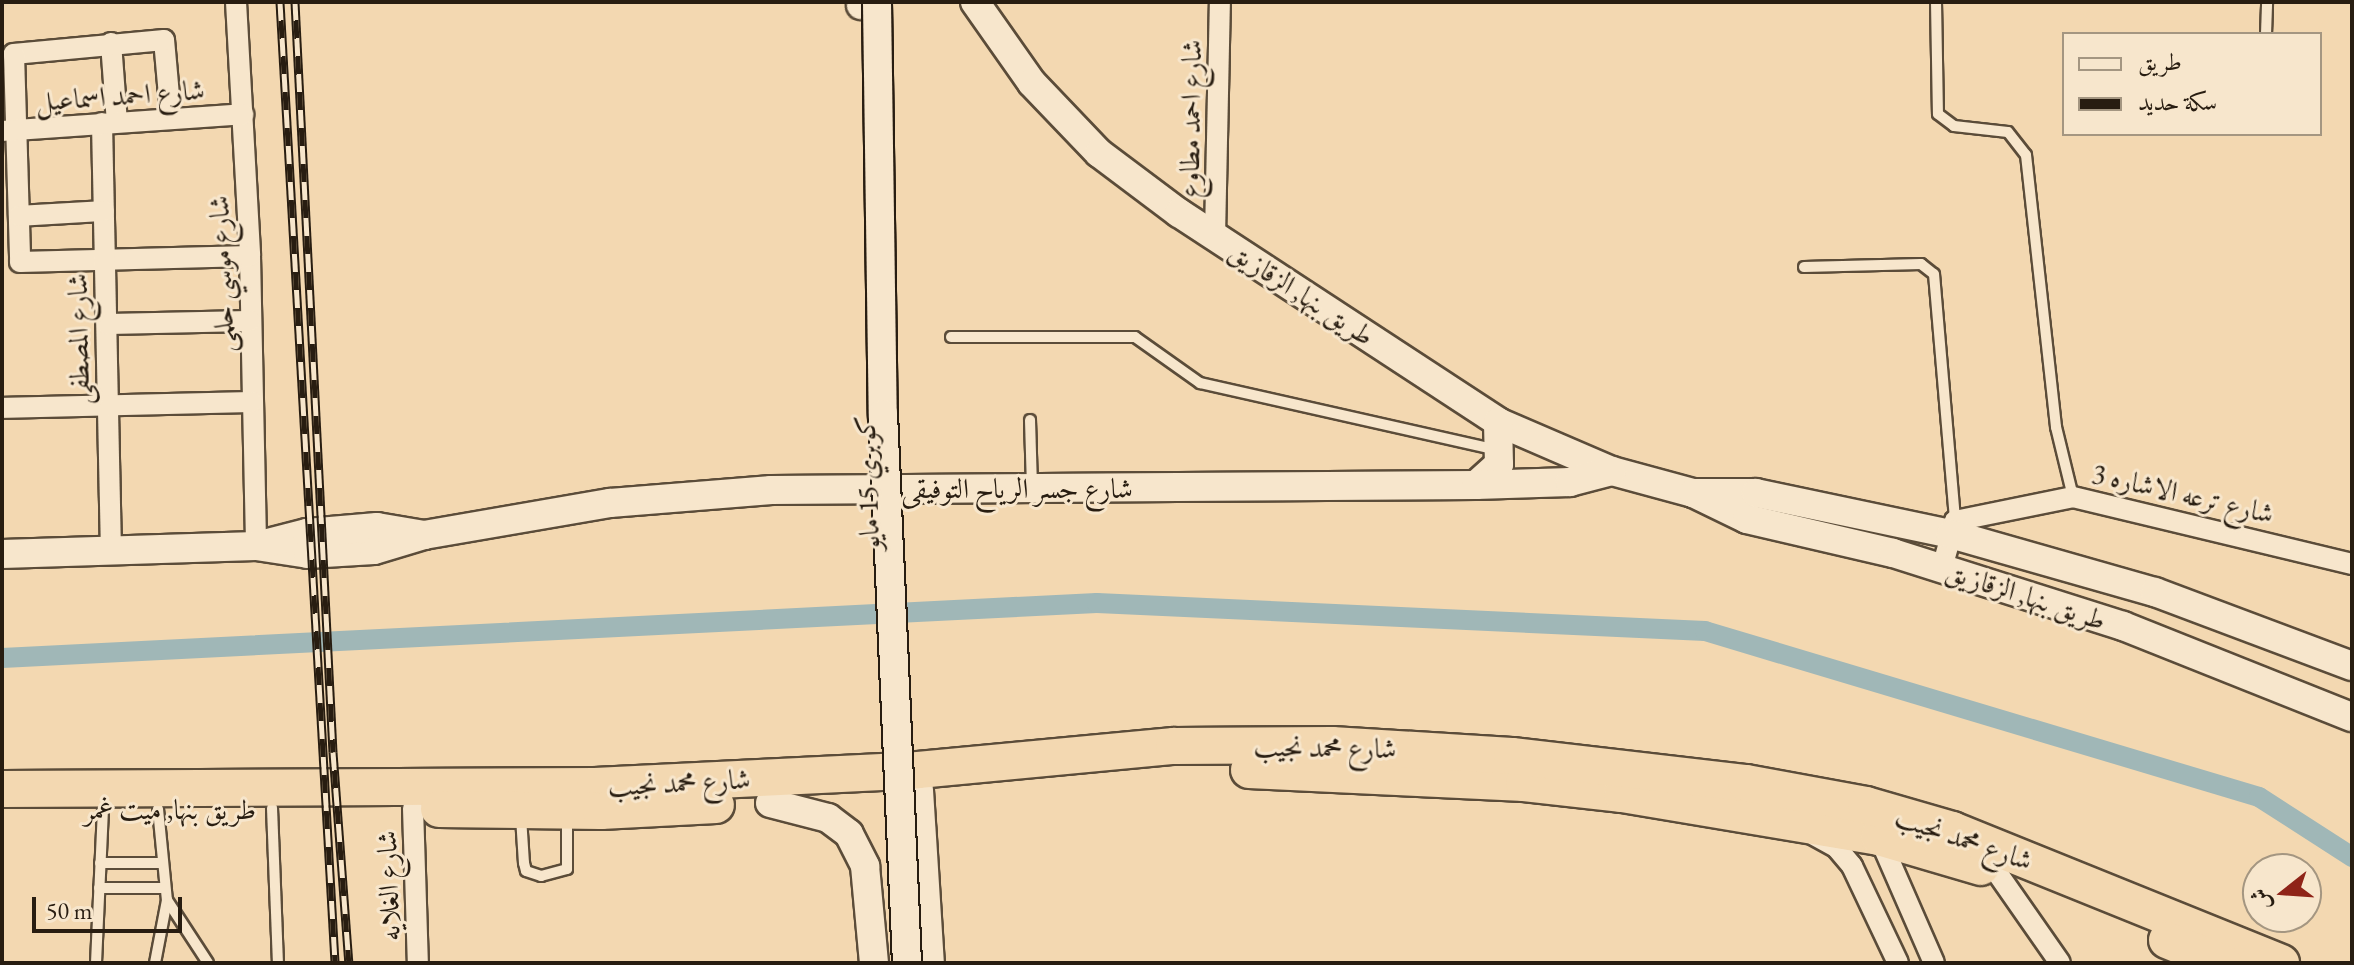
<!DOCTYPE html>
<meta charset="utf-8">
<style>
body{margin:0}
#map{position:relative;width:2354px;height:965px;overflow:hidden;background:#f3d8b1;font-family:"EB Garamond",Amiri,serif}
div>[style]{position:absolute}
.canal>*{height:20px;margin:-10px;padding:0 10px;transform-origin:10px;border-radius:10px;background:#a0b7b7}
.roads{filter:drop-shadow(2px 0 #5b4c39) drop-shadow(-2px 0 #5b4c39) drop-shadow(0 2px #5b4c39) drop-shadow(0 -2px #5b4c39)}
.lane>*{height:10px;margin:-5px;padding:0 5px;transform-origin:5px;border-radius:5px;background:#f7e6cc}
.street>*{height:20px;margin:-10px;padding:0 10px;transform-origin:10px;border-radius:10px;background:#f7e6cc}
.secondary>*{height:28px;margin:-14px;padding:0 14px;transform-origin:14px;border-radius:14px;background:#f7e6cc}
.highway>*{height:36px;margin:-18px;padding:0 18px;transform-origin:18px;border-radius:18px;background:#f3d8b1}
.rail>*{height:9px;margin-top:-4.5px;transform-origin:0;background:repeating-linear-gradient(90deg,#f7e6cc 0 18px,#281d11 0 36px);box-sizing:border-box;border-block:2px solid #281d11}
.bridges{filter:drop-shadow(2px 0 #281d11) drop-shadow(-2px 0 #281d11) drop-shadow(0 2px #281d11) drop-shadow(0 -2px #281d11)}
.secondary-bridge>*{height:28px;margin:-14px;padding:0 14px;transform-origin:14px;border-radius:14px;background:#f7e6cc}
span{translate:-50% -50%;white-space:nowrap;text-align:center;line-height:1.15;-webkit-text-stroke:6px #f7e6cc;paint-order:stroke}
.street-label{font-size:28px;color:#281d11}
.frame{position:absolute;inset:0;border:4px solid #281d11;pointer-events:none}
.legend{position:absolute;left:2062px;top:32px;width:260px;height:104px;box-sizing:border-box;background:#f7e6cc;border:2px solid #a49681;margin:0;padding:10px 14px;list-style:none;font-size:24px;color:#281d11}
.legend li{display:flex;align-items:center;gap:16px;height:40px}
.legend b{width:40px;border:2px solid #a49681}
.north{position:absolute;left:2242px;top:853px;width:80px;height:80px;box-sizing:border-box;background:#f7e6cc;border:2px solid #a49681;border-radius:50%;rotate:253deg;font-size:22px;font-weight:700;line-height:32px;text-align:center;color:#281d11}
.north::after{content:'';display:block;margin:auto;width:28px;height:36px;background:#8f2418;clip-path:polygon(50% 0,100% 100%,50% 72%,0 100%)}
.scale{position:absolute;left:32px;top:897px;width:150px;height:36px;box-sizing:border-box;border:4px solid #281d11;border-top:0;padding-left:10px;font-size:24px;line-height:28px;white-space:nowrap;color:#281d11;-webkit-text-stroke:6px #f7e6cc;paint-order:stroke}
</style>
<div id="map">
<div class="canal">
<i style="left:2px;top:658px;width:1096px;rotate:-2.88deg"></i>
<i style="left:1097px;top:603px;width:609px;rotate:2.64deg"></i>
<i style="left:1705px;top:631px;width:578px;rotate:16.68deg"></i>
<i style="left:2259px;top:797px;width:111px;rotate:32.8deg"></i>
</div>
<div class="roads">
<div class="lane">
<i style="left:1936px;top:2px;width:112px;rotate:89deg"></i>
<i style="left:1938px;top:114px;width:20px;rotate:37deg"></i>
<i style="left:1954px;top:126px;width:54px;rotate:6.3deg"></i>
<i style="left:2008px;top:132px;width:29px;rotate:52deg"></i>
<i style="left:2026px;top:155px;width:274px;rotate:83.7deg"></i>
<i style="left:2056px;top:427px;width:72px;rotate:76.3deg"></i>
<i style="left:2266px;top:34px;width:32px;rotate:-88deg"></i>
<i style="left:1804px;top:267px;width:117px;rotate:-1.5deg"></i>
<i style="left:1921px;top:264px;width:16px;rotate:38deg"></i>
<i style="left:1934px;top:274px;width:248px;rotate:85.1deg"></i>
<i style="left:951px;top:337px;width:184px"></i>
<i style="left:1135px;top:337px;width:80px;rotate:35.3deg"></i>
<i style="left:1200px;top:383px;width:305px;rotate:12.7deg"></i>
<i style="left:1030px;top:420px;width:66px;rotate:88.3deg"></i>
<i style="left:272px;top:808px;width:155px;rotate:87.8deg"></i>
<i style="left:158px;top:809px;width:91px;rotate:84.4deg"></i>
<i style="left:167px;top:900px;width:75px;rotate:56.9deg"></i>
<i style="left:521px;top:817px;width:46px;rotate:86.3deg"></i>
<i style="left:524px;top:863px;width:8px;rotate:76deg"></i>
<i style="left:526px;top:871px;width:16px;rotate:18deg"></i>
<i style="left:541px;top:876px;width:27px;rotate:-15deg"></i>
<i style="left:567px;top:869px;width:53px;rotate:-90deg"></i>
<i style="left:100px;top:863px;width:62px"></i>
<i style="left:99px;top:888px;width:66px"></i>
<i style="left:96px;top:963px;width:154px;rotate:-87.4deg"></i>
<i style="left:155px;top:963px;width:64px;rotate:-79.2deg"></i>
</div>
<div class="street">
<i style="left:236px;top:2px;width:254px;rotate:86.8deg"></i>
<i style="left:250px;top:256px;width:290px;rotate:88.8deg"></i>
<i style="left:111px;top:43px;width:79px;rotate:85.7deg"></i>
<i style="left:171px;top:118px;width:78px;rotate:-95.1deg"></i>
<i style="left:164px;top:40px;width:151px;rotate:174.7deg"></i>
<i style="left:14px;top:54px;width:208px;rotate:88.3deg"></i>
<i style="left:20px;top:262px;width:230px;rotate:-1.5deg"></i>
<i style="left:102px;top:123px;width:431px;rotate:88.8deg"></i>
<i style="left:2px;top:131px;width:242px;rotate:-4deg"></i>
<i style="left:19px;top:216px;width:85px;rotate:-3.4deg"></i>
<i style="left:1215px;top:236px;width:234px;rotate:-88.8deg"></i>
<i style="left:107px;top:324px;width:143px;rotate:-1.2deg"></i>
<i style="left:2px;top:408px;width:250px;rotate:-1.4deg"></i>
<i style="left:1942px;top:568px;width:49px;rotate:-74.5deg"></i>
<i style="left:1955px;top:521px;width:120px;rotate:-11.5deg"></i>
<i style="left:2073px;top:497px;width:287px;rotate:13.5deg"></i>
<i style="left:413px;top:808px;width:155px;rotate:88.2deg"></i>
<i style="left:1814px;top:835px;width:26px;rotate:29deg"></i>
<i style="left:1837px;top:848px;width:23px;rotate:50deg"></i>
<i style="left:1852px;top:866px;width:107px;rotate:64.6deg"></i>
<i style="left:1879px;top:837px;width:137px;rotate:66.4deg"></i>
<i style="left:1998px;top:874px;width:108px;rotate:55.1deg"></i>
</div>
<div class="secondary">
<i style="left:975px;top:2px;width:99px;rotate:54.9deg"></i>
<i style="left:1032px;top:83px;width:97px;rotate:46.3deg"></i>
<i style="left:1099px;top:153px;width:100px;rotate:36.9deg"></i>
<i style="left:1179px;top:213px;width:381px;rotate:33.2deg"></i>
<i style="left:1498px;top:422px;width:124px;rotate:23.3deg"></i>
<i style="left:1612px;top:471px;width:84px;rotate:15.2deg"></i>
<i style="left:1693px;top:493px;width:60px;rotate:25.7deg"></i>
<i style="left:1747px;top:519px;width:150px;rotate:13.1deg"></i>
<i style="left:1893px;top:553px;width:241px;rotate:17.6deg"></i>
<i style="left:2123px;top:626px;width:246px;rotate:21.7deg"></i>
<i style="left:861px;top:5px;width:3px;rotate:-72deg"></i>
<i style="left:1476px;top:485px;width:31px;rotate:-42deg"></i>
<i style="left:1499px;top:464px;width:42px;rotate:-91.4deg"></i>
<i style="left:1693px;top:493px;width:63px"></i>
<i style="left:1756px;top:493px;width:199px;rotate:11.9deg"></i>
<i style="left:1951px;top:534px;width:212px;rotate:15.9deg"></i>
<i style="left:2155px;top:592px;width:210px;rotate:20.6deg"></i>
<i style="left:256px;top:546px;width:53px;rotate:8.7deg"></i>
<i style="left:308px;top:554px;width:66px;rotate:-3.5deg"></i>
<i style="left:374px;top:550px;width:52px;rotate:-16.7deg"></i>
<i style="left:424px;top:535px;width:189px;rotate:-9.8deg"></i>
<i style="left:610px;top:503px;width:162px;rotate:-4.6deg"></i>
<i style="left:771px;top:490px;width:705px;rotate:-0.41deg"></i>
<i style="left:1476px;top:485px;width:94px;rotate:-1.8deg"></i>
<i style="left:1570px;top:482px;width:43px;rotate:-14.7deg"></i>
<i style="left:2px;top:554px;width:254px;rotate:-1.8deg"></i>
<i style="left:256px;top:546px;width:53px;rotate:-14.3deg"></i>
<i style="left:307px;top:533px;width:70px;rotate:-4.9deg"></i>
<i style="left:377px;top:527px;width:48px;rotate:9.7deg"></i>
<i style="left:919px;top:790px;width:173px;rotate:86.4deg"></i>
<i style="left:770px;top:803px;width:60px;rotate:14.5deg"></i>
<i style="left:828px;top:818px;width:26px;rotate:37deg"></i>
<i style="left:849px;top:834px;width:36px;rotate:63deg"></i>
<i style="left:865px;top:866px;width:97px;rotate:84.7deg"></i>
</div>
<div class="highway">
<i style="left:1249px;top:770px;width:275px;rotate:2.7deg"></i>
<i style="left:1524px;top:783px;width:99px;rotate:6.4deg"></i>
<i style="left:1622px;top:794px;width:261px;rotate:9.5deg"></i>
<i style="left:1879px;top:837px;width:106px;rotate:16.4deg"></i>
<i style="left:2px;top:789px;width:593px;rotate:-0.29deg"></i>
<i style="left:595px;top:786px;width:323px;rotate:-2.8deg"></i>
<i style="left:918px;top:770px;width:257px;rotate:-5.4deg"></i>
<i style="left:1174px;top:746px;width:158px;rotate:-0.4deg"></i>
<i style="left:1332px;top:745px;width:180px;rotate:3.5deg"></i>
<i style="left:1512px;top:756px;width:236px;rotate:6.6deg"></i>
<i style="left:1746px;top:783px;width:122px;rotate:10.4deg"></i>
<i style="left:1866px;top:805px;width:90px;rotate:16.2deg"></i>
<i style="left:1952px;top:830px;width:355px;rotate:22deg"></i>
<i style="left:439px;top:809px;width:162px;rotate:0.7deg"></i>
<i style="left:601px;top:811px;width:115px;rotate:-3deg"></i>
<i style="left:2167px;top:940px;width:61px;rotate:22.3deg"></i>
</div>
</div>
<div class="rail">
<i style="left:280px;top:2px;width:963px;rotate:86.72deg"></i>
<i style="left:295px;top:2px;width:751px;rotate:87.1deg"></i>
<i style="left:333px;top:752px;width:212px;rotate:85.7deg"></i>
</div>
<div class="bridges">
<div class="secondary-bridge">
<i style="left:877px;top:3px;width:411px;rotate:89.2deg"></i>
<i style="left:883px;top:414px;width:550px;rotate:87.5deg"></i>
</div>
</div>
<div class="street-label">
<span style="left:120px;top:95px;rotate:-4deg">شارع احمد اسماعيل</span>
<span style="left:1190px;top:119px;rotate:-89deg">شارع احمد مطاوع</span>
<span style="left:221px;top:274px;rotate:-92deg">شارع موسي حلمى</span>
<span style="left:1302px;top:293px;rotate:33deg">طريق بنها, الزقازيق</span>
<span style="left:78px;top:339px;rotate:-91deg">شارع المصطفى</span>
<span style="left:867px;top:483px;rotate:-92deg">كوبري 15 مايو</span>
<span style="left:1017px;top:488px">شارع جسر الرياح التوفيقى</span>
<span style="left:2183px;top:493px;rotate:13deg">شارع ترعه الاشاره 3</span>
<span style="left:2026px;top:595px;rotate:18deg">طريق بنها, الزقازيق</span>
<span style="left:1325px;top:747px;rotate:1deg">شارع محمد نجيب</span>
<span style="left:679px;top:782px;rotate:-3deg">شارع محمد نجيب</span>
<span style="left:170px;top:809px">طريق بنها, ميت غمر</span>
<span style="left:1964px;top:838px;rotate:19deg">شارع محمد نجيب</span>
<span style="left:388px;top:886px;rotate:-92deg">شارع الغلايه</span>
</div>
<div class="frame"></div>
<ul class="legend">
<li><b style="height:10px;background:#f7e6cc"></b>طريق</li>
<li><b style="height:10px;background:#281d11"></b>سكة حديد</li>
</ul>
<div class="north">ش</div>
<div class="scale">50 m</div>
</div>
